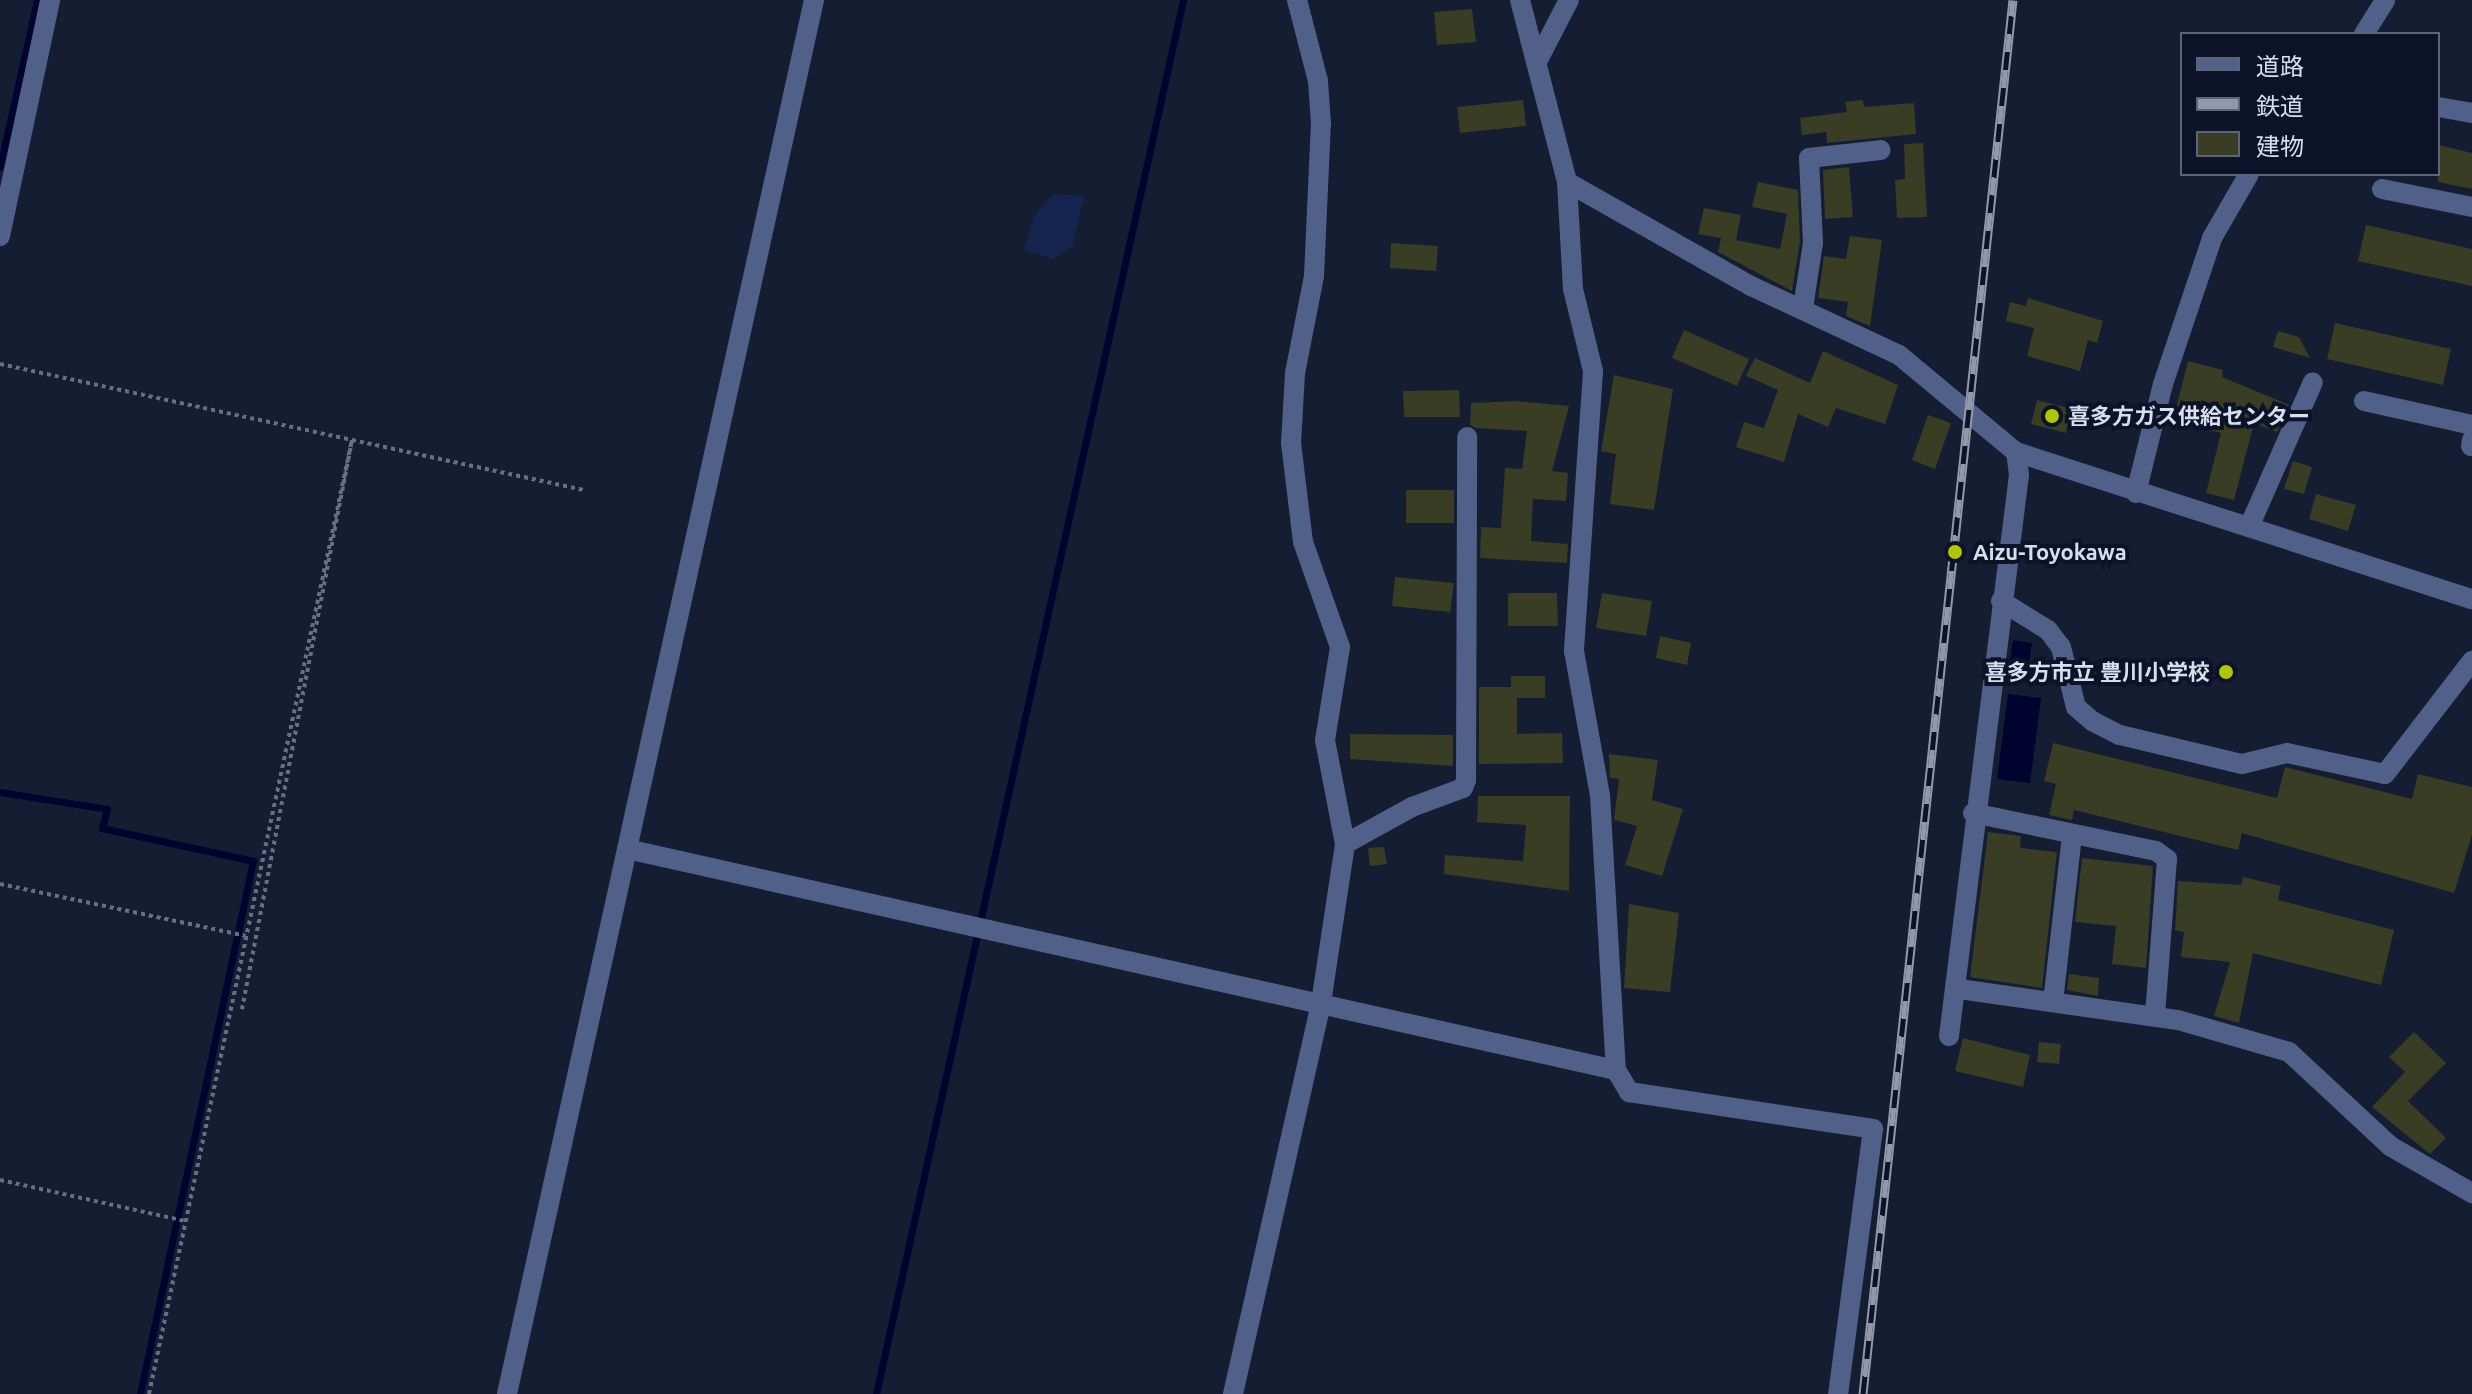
<!DOCTYPE html>
<meta charset="utf-8">
<style>
body{margin:0}
#map{position:relative;width:2472px;height:1394px;overflow:hidden;background:#151d32;font-family:Ubuntu,"Noto Sans JP",sans-serif}
div>[style]{position:absolute}
.green>*{inset:0;background:#16254f}
.water>*{inset:0;background:#01032f}
.stream>*{height:7px;margin:-3.5px;padding:0 3.5px;transform-origin:3.5px;border-radius:3.5px;background:#01032f}
.building>*{inset:0;background:#383d23}
.path>*{height:4px;margin-top:-2px;transform-origin:0;background:repeating-linear-gradient(90deg,#686f82 0 4px,transparent 0 8px)}
.minor>*{height:20px;margin:-10px;padding:0 10px;transform-origin:10px;border-radius:10px;background:#506088}
.rail>*{height:9px;margin-top:-4.5px;transform-origin:0;background:repeating-linear-gradient(90deg,#0c1328 0 18px,#9198a9 0 36px);box-sizing:border-box;border-block:2px solid #9198a9}
.dots>*{width:22px;height:22px;translate:-50% -50%;box-sizing:border-box;border:4px solid #0c1328;border-radius:50%}
span{translate:-50% -50%;white-space:nowrap;text-align:center;line-height:1.15;-webkit-text-stroke:8px #0c1328;paint-order:stroke}
.poi-label{font-size:22px;color:#d7deed;font-weight:700}
.left{translate:0 -50%;text-align:left}
.right{translate:-100% -50%;text-align:right}
.legend{position:absolute;left:2180px;top:32px;width:260px;height:144px;box-sizing:border-box;background:#0c1328;border:2px solid #5d6477;margin:0;padding:10px 14px;list-style:none;font-size:24px;color:#d7deed}
.legend li{display:flex;align-items:center;gap:16px;height:40px}
.legend b{width:40px;border:2px solid #5d6477}
</style>
<div id="map">
<div class="green">
<i style="clip-path:polygon(1054px 194px,1084px 196px,1073px 245px,1053px 259px,1024px 250px,1034px 216px)"></i>
</div>
<div class="water">
<i style="clip-path:polygon(2013px 640px,2032px 643px,2027px 679px,2008px 676px)"></i>
<i style="clip-path:polygon(2008px 694px,2041px 698px,2030px 783px,1997px 779px)"></i>
</div>
<div class="stream">
<i style="left:0;top:167px;width:171px;rotate:-77.5deg"></i>
<i style="left:0;top:792px;width:108px;rotate:9deg"></i>
<i style="left:107px;top:809px;width:20px;rotate:105deg"></i>
<i style="left:102px;top:828px;width:155px;rotate:12.3deg"></i>
<i style="left:253px;top:861px;width:545px;rotate:101.97deg"></i>
<i style="left:876px;top:1394px;width:1427px;rotate:-77.58deg"></i>
</div>
<div class="building">
<i style="clip-path:polygon(1472px 9px,1476px 42px,1437px 45px,1434px 12px)"></i>
<i style="clip-path:polygon(1523px 100px,1526px 126px,1460px 133px,1457px 107px)"></i>
<i style="clip-path:polygon(1863px 100px,1864px 107px,1914px 103px,1916px 134px,1827px 143px,1826px 132px,1802px 135px,1800px 118px,1847px 112px,1845px 102px)"></i>
<i style="clip-path:polygon(1923px 143px,1927px 217px,1897px 218px,1895px 180px,1905px 179px,1904px 144px)"></i>
<i style="clip-path:polygon(2438px 145px,2472px 153px,2472px 189px,2438px 182px)"></i>
<i style="clip-path:polygon(1849px 167px,1853px 217px,1825px 219px,1823px 170px)"></i>
<i style="clip-path:polygon(1758px 182px,1798px 190px,1800px 242px,1792px 291px,1718px 252px,1721px 238px,1698px 234px,1704px 208px,1741px 215px,1736px 240px,1780px 249px,1787px 214px,1752px 207px)"></i>
<i style="clip-path:polygon(2366px 225px,2472px 249px,2472px 286px,2358px 261px)"></i>
<i style="clip-path:polygon(1850px 236px,1882px 240px,1870px 326px,1846px 316px,1848px 302px,1818px 298px,1824px 256px,1846px 259px)"></i>
<i style="clip-path:polygon(1391px 243px,1438px 246px,1436px 271px,1390px 268px)"></i>
<i style="clip-path:polygon(2028px 298px,2103px 321px,2097px 343px,2088px 340px,2080px 371px,2027px 356px,2034px 328px,2006px 321px,2010px 302px,2026px 306px)"></i>
<i style="clip-path:polygon(2335px 323px,2451px 349px,2443px 385px,2327px 359px)"></i>
<i style="clip-path:polygon(1684px 330px,1749px 359px,1737px 386px,1672px 358px)"></i>
<i style="clip-path:polygon(2278px 331px,2299px 337px,2310px 358px,2273px 347px)"></i>
<i style="clip-path:polygon(1823px 351px,1898px 385px,1885px 424px,1836px 408px,1828px 427px,1798px 414px,1784px 462px,1736px 447px,1744px 422px,1764px 428px,1778px 390px,1746px 376px,1755px 358px,1810px 383px)"></i>
<i style="clip-path:polygon(2188px 361px,2223px 370px,2222px 377px,2289px 405px,2277px 432px,2254px 423px,2234px 500px,2206px 493px,2221px 433px,2173px 421px)"></i>
<i style="clip-path:polygon(1614px 375px,1673px 389px,1654px 510px,1610px 504px,1616px 454px,1601px 451px)"></i>
<i style="clip-path:polygon(1459px 390px,1460px 417px,1404px 417px,1403px 391px)"></i>
<i style="clip-path:polygon(2037px 400px,2072px 409px,2066px 433px,2031px 424px)"></i>
<i style="clip-path:polygon(1515px 401px,1569px 406px,1552px 471px,1568px 473px,1566px 501px,1533px 499px,1531px 541px,1568px 544px,1567px 563px,1480px 558px,1481px 527px,1501px 528px,1505px 468px,1522px 469px,1527px 431px,1476px 428px,1470px 425px,1471px 403px)"></i>
<i style="clip-path:polygon(1928px 415px,1951px 423px,1935px 469px,1912px 460px)"></i>
<i style="clip-path:polygon(2293px 461px,2312px 467px,2304px 494px,2284px 489px)"></i>
<i style="clip-path:polygon(1406px 490px,1454px 490px,1454px 523px,1406px 523px)"></i>
<i style="clip-path:polygon(2316px 494px,2356px 505px,2348px 531px,2309px 519px)"></i>
<i style="clip-path:polygon(1395px 577px,1454px 583px,1450px 612px,1392px 606px)"></i>
<i style="clip-path:polygon(1508px 593px,1557px 593px,1558px 626px,1508px 626px)"></i>
<i style="clip-path:polygon(1602px 593px,1652px 601px,1646px 636px,1596px 628px)"></i>
<i style="clip-path:polygon(1660px 636px,1691px 643px,1687px 665px,1656px 658px)"></i>
<i style="clip-path:polygon(1511px 676px,1545px 676px,1545px 698px,1517px 698px,1517px 734px,1562px 733px,1563px 763px,1479px 764px,1479px 687px,1511px 687px)"></i>
<i style="clip-path:polygon(1350px 734px,1453px 735px,1453px 766px,1350px 759px)"></i>
<i style="clip-path:polygon(2053px 743px,2277px 798px,2285px 767px,2412px 799px,2418px 774px,2472px 787px,2472px 835px,2454px 893px,2242px 833px,2238px 850px,2074px 810px,2072px 820px,2049px 815px,2056px 784px,2044px 781px)"></i>
<i style="clip-path:polygon(1609px 754px,1658px 760px,1652px 800px,1683px 809px,1662px 876px,1625px 865px,1637px 826px,1614px 820px,1619px 779px,1610px 778px)"></i>
<i style="clip-path:polygon(1478px 796px,1570px 796px,1569px 891px,1444px 874px,1445px 855px,1523px 861px,1526px 825px,1477px 822px)"></i>
<i style="clip-path:polygon(1988px 832px,2021px 836px,2020px 848px,2057px 852px,2042px 988px,1970px 977px)"></i>
<i style="clip-path:polygon(1384px 847px,1387px 864px,1370px 866px,1368px 848px)"></i>
<i style="clip-path:polygon(2082px 858px,2153px 866px,2146px 968px,2112px 964px,2116px 926px,2075px 922px)"></i>
<i style="clip-path:polygon(2243px 877px,2281px 886px,2278px 900px,2394px 930px,2381px 985px,2253px 953px,2239px 1023px,2214px 1016px,2230px 962px,2181px 957px,2184px 932px,2175px 930px,2178px 881px,2241px 885px)"></i>
<i style="clip-path:polygon(1629px 904px,1679px 913px,1670px 992px,1624px 988px)"></i>
<i style="clip-path:polygon(2069px 974px,2099px 978px,2098px 996px,2067px 990px)"></i>
<i style="clip-path:polygon(2414px 1032px,2446px 1063px,2408px 1101px,2446px 1138px,2430px 1154px,2372px 1107px,2405px 1072px,2389px 1057px)"></i>
<i style="clip-path:polygon(1963px 1038px,2030px 1055px,2023px 1087px,1955px 1071px)"></i>
<i style="clip-path:polygon(2039px 1042px,2061px 1044px,2059px 1064px,2037px 1062px)"></i>
</div>
<div class="path">
<i style="left:0;top:364px;width:597px;rotate:12.18deg"></i>
<i style="left:0;top:884px;width:251px;rotate:11.9deg"></i>
<i style="left:0;top:1180px;width:189px;rotate:12.5deg"></i>
<i style="left:149px;top:1394px;width:975px;rotate:-77.99deg"></i>
<i style="left:352px;top:440px;width:580px;rotate:100.94deg"></i>
</div>
<div class="minor">
<i style="left:1520px;top:0;width:188px;rotate:75.5deg"></i>
<i style="left:1567px;top:182px;width:107px;rotate:86.8deg"></i>
<i style="left:1573px;top:289px;width:84px;rotate:76.3deg"></i>
<i style="left:1593px;top:371px;width:281px;rotate:93.9deg"></i>
<i style="left:1574px;top:651px;width:146px;rotate:79.8deg"></i>
<i style="left:1600px;top:795px;width:275px;rotate:86.7deg"></i>
<i style="left:1616px;top:1070px;width:26px;rotate:59deg"></i>
<i style="left:1629px;top:1092px;width:247px;rotate:8.6deg"></i>
<i style="left:1873px;top:1129px;width:267px;rotate:97.5deg"></i>
<i style="left:2364px;top:34px;width:40px;rotate:-58deg"></i>
<i style="left:1539px;top:58px;width:65px;rotate:-62.7deg"></i>
<i style="left:2438px;top:107px;width:35px;rotate:10deg"></i>
<i style="left:1567px;top:182px;width:211px;rotate:29.5deg"></i>
<i style="left:1751px;top:286px;width:163px;rotate:25deg"></i>
<i style="left:1899px;top:355px;width:152px;rotate:39.7deg"></i>
<i style="left:2016px;top:452px;width:479px;rotate:17.9deg"></i>
<i style="left:2382px;top:189px;width:92px;rotate:11.3deg"></i>
<i style="left:0;top:236px;width:241px;rotate:-78deg"></i>
<i style="left:1803px;top:308px;width:66px;rotate:-81.3deg"></i>
<i style="left:1813px;top:243px;width:85px;rotate:-92.7deg"></i>
<i style="left:1809px;top:158px;width:72px;rotate:-6.3deg"></i>
<i style="left:2364px;top:401px;width:111px;rotate:12.5deg"></i>
<i style="left:2471px;top:446px;width:6px;rotate:-81deg"></i>
<i style="left:2136px;top:493px;width:112px;rotate:-76.1deg"></i>
<i style="left:2163px;top:384px;width:154px;rotate:-71.4deg"></i>
<i style="left:2212px;top:238px;width:74px;rotate:-60deg"></i>
<i style="left:2249px;top:527px;width:158px;rotate:-66.2deg"></i>
<i style="left:2001px;top:601px;width:55px;rotate:31.7deg"></i>
<i style="left:2048px;top:630px;width:21px;rotate:53deg"></i>
<i style="left:2061px;top:647px;width:62px;rotate:76deg"></i>
<i style="left:2076px;top:707px;width:21px;rotate:41deg"></i>
<i style="left:2092px;top:721px;width:31px;rotate:27deg"></i>
<i style="left:2120px;top:735px;width:125px;rotate:13.4deg"></i>
<i style="left:2242px;top:764px;width:46px;rotate:-13.7deg"></i>
<i style="left:2287px;top:753px;width:100px;rotate:12.1deg"></i>
<i style="left:2385px;top:774px;width:143px;rotate:-52.4deg"></i>
<i style="left:1973px;top:813px;width:187px;rotate:11.7deg"></i>
<i style="left:2156px;top:851px;width:14px;rotate:36deg"></i>
<i style="left:2167px;top:859px;width:157px;rotate:94.4deg"></i>
<i style="left:1345px;top:844px;width:77px;rotate:-28.9deg"></i>
<i style="left:1412px;top:807px;width:54px;rotate:-20.4deg"></i>
<i style="left:1463px;top:788px;width:9px;rotate:-69deg"></i>
<i style="left:1466px;top:780px;width:343px;rotate:-89.8deg"></i>
<i style="left:627px;top:849px;width:1013px;rotate:12.6deg"></i>
<i style="left:1959px;top:989px;width:221px;rotate:8.1deg"></i>
<i style="left:2178px;top:1020px;width:116px;rotate:16.1deg"></i>
<i style="left:2289px;top:1052px;width:138px;rotate:42.9deg"></i>
<i style="left:2390px;top:1146px;width:95px;rotate:29.8deg"></i>
<i style="left:2053px;top:1002px;width:169px;rotate:-83.5deg"></i>
<i style="left:1949px;top:1036px;width:565px;rotate:-82.89deg"></i>
<i style="left:2019px;top:475px;width:23px;rotate:-97deg"></i>
<i style="left:507px;top:1394px;width:1427px;rotate:-77.58deg"></i>
<i style="left:1233px;top:1394px;width:401px;rotate:-77.3deg"></i>
<i style="left:1321px;top:1003px;width:161px;rotate:-81.4deg"></i>
<i style="left:1345px;top:844px;width:106px;rotate:-100.9deg"></i>
<i style="left:1325px;top:740px;width:94px;rotate:-80.8deg"></i>
<i style="left:1340px;top:647px;width:111px;rotate:-109.4deg"></i>
<i style="left:1303px;top:542px;width:100px;rotate:-96.9deg"></i>
<i style="left:1291px;top:443px;width:70px;rotate:-86.7deg"></i>
<i style="left:1295px;top:373px;width:99px;rotate:-78.9deg"></i>
<i style="left:1314px;top:276px;width:152px;rotate:-87.4deg"></i>
<i style="left:1321px;top:124px;width:43px;rotate:-94deg"></i>
<i style="left:1318px;top:81px;width:84px;rotate:-104.5deg"></i>
</div>
<div class="rail">
<i style="left:1863px;top:1394px;width:1402px;rotate:-83.86deg"></i>
</div>
<div class="dots">
<i style="left:2052px;top:416px;background:#b0c503"></i>
<i style="left:1955px;top:552px;background:#b0c503"></i>
<i style="left:2226px;top:672px;background:#b0c503"></i>
</div>
<div class="poi-label">
<span class="left" style="left:2068px;top:416px">喜多方ガス供給センター</span>
<span class="left" style="left:1973px;top:552px">Aizu-Toyokawa</span>
<span class="right" style="left:2210px;top:672px">喜多方市立 豊川小学校</span>
</div>
<ul class="legend">
<li><b style="height:10px;background:#506088"></b>道路</li>
<li><b style="height:10px;background:#9198a9"></b>鉄道</li>
<li><b style="height:22px;background:#383d23"></b>建物</li>
</ul>
</div>
